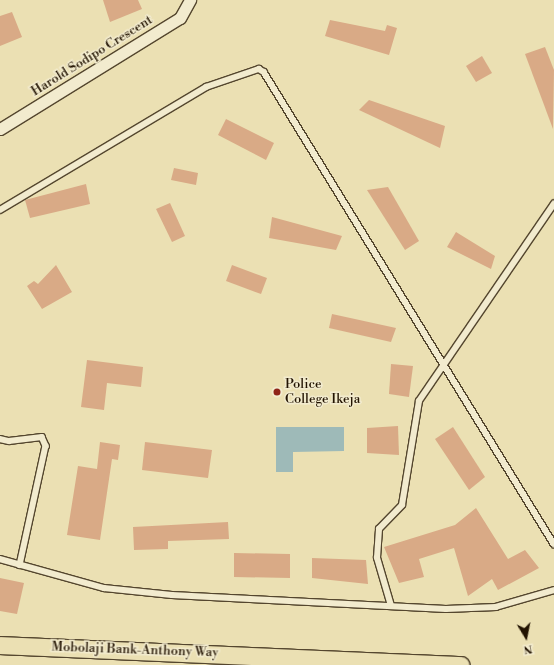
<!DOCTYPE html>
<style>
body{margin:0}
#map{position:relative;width:554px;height:665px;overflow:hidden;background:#ebe0b3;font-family:"Libre Bodoni",serif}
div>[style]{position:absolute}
.water>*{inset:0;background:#9ebab8}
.building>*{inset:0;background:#d9aa86}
.roads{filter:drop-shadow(1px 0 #54462e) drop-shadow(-1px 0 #54462e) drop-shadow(0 1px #54462e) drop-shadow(0 -1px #54462e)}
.service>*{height:5.5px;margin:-2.75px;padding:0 2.75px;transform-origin:2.75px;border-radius:2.75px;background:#f2ebce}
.minor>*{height:11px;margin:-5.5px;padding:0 5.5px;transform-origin:5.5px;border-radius:5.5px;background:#f2ebce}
.primary>*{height:17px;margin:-8.5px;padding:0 8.5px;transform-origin:8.5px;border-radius:8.5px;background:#ebe0b3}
.dots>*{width:11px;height:11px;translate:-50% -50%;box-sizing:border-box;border:2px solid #f2ebce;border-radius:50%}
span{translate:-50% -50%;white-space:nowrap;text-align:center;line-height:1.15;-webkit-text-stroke:3px #f2ebce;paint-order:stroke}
.street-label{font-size:13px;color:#221301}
.poi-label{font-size:13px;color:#221301}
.left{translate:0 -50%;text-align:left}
.north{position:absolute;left:506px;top:617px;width:40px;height:40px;-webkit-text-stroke:3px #f2ebce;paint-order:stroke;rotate:170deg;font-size:11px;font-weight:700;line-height:16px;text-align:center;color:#221301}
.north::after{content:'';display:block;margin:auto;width:14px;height:18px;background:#221301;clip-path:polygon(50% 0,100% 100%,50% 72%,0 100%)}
</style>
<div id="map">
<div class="water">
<i style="clip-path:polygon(276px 427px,344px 427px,344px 451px,293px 452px,293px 472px,276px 472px)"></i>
</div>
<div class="building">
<i style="clip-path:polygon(103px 0,138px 0,142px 9px,110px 22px)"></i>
<i style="clip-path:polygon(12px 12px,22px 37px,0 46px,0 16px)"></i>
<i style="clip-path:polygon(330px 20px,385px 31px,387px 25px,397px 28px,389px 55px,325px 36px)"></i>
<i style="clip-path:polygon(545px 47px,554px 70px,553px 129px,525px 54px)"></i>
<i style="clip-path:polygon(482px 56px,492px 73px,476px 82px,466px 66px)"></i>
<i style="clip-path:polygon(369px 100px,445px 126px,440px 148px,359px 110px)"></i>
<i style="clip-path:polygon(226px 119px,274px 143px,266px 160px,218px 135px)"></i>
<i style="clip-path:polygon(174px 168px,198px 173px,196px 185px,171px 180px)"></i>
<i style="clip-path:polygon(86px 184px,90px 204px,30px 218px,25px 200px)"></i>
<i style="clip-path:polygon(388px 187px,419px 241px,405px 250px,367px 190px)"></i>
<i style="clip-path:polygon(170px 203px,185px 236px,172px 242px,156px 209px)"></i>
<i style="clip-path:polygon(272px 217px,342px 236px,336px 250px,269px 238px)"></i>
<i style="clip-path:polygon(456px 232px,495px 256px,491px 269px,447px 247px)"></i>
<i style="clip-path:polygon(56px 265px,72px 292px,42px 309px,27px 286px,34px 281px,38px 284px)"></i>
<i style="clip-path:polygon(232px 265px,267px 278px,261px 294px,226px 281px)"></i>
<i style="clip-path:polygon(332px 314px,396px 328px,391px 342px,329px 328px)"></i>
<i style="clip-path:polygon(87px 360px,143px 367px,141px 387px,107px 383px,104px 410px,81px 407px)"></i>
<i style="clip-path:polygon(391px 364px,413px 366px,409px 397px,389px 394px)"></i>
<i style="clip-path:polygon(398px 426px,399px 455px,367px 453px,367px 428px)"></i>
<i style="clip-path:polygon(453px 427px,485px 477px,469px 490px,435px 439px)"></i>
<i style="clip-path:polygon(100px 442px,120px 445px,118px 460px,112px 459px,100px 540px,67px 535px,78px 466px,97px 469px)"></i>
<i style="clip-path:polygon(145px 442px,212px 450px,208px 478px,142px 470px)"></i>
<i style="clip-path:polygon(476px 508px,508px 559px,525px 550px,539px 568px,498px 590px,492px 579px,468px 596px,454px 548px,419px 559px,424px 577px,399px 583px,384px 547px,455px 525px)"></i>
<i style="clip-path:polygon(228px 522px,229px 539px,168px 541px,168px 549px,134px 550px,133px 527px)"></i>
<i style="clip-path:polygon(234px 553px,290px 554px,290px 578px,234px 577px)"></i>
<i style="clip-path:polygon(312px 558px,366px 560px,368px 584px,312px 578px)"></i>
<i style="clip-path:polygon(0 578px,24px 583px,17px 614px,0 611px)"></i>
</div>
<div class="roads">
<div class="service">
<i style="left:0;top:210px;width:240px;rotate:-30.8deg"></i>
<i style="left:206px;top:87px;width:56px;rotate:-18.8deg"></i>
<i style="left:259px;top:69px;width:6px;rotate:31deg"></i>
<i style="left:264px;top:72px;width:554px;rotate:58.43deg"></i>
<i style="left:0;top:439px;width:9px;rotate:13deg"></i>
<i style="left:9px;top:441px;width:33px;rotate:-7deg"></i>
<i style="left:42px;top:437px;width:10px;rotate:66deg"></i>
<i style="left:46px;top:446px;width:122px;rotate:102.3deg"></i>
<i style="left:0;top:559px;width:108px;rotate:15.6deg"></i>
<i style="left:104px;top:588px;width:68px;rotate:5.9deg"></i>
<i style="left:172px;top:595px;width:274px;rotate:2.9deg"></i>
<i style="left:446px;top:609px;width:50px;rotate:-2.3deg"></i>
<i style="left:496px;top:607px;width:60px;rotate:-16.3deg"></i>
<i style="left:391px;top:606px;width:50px;rotate:-106.3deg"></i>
<i style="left:377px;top:558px;width:29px;rotate:-86deg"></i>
<i style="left:379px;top:529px;width:33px;rotate:-46deg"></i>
<i style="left:402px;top:505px;width:105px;rotate:-80.7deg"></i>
<i style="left:419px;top:401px;width:239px;rotate:-55.6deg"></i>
</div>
<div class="minor">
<i style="left:0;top:129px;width:211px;rotate:-31.7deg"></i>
<i style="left:180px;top:18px;width:21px;rotate:-61deg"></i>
</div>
<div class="primary">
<i style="left:0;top:645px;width:461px;rotate:2.5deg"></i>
</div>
</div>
<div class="dots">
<i style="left:277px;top:392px;background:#8f2418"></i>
</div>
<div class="street-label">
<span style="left:92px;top:56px;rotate:-32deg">Harold Sodipo Crescent</span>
<span style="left:135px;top:650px;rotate:2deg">Mobolaji Bank-Anthony Way</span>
</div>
<div class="poi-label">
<span class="left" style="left:285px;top:392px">Police<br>College Ikeja</span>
</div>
<div class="north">N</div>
</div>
